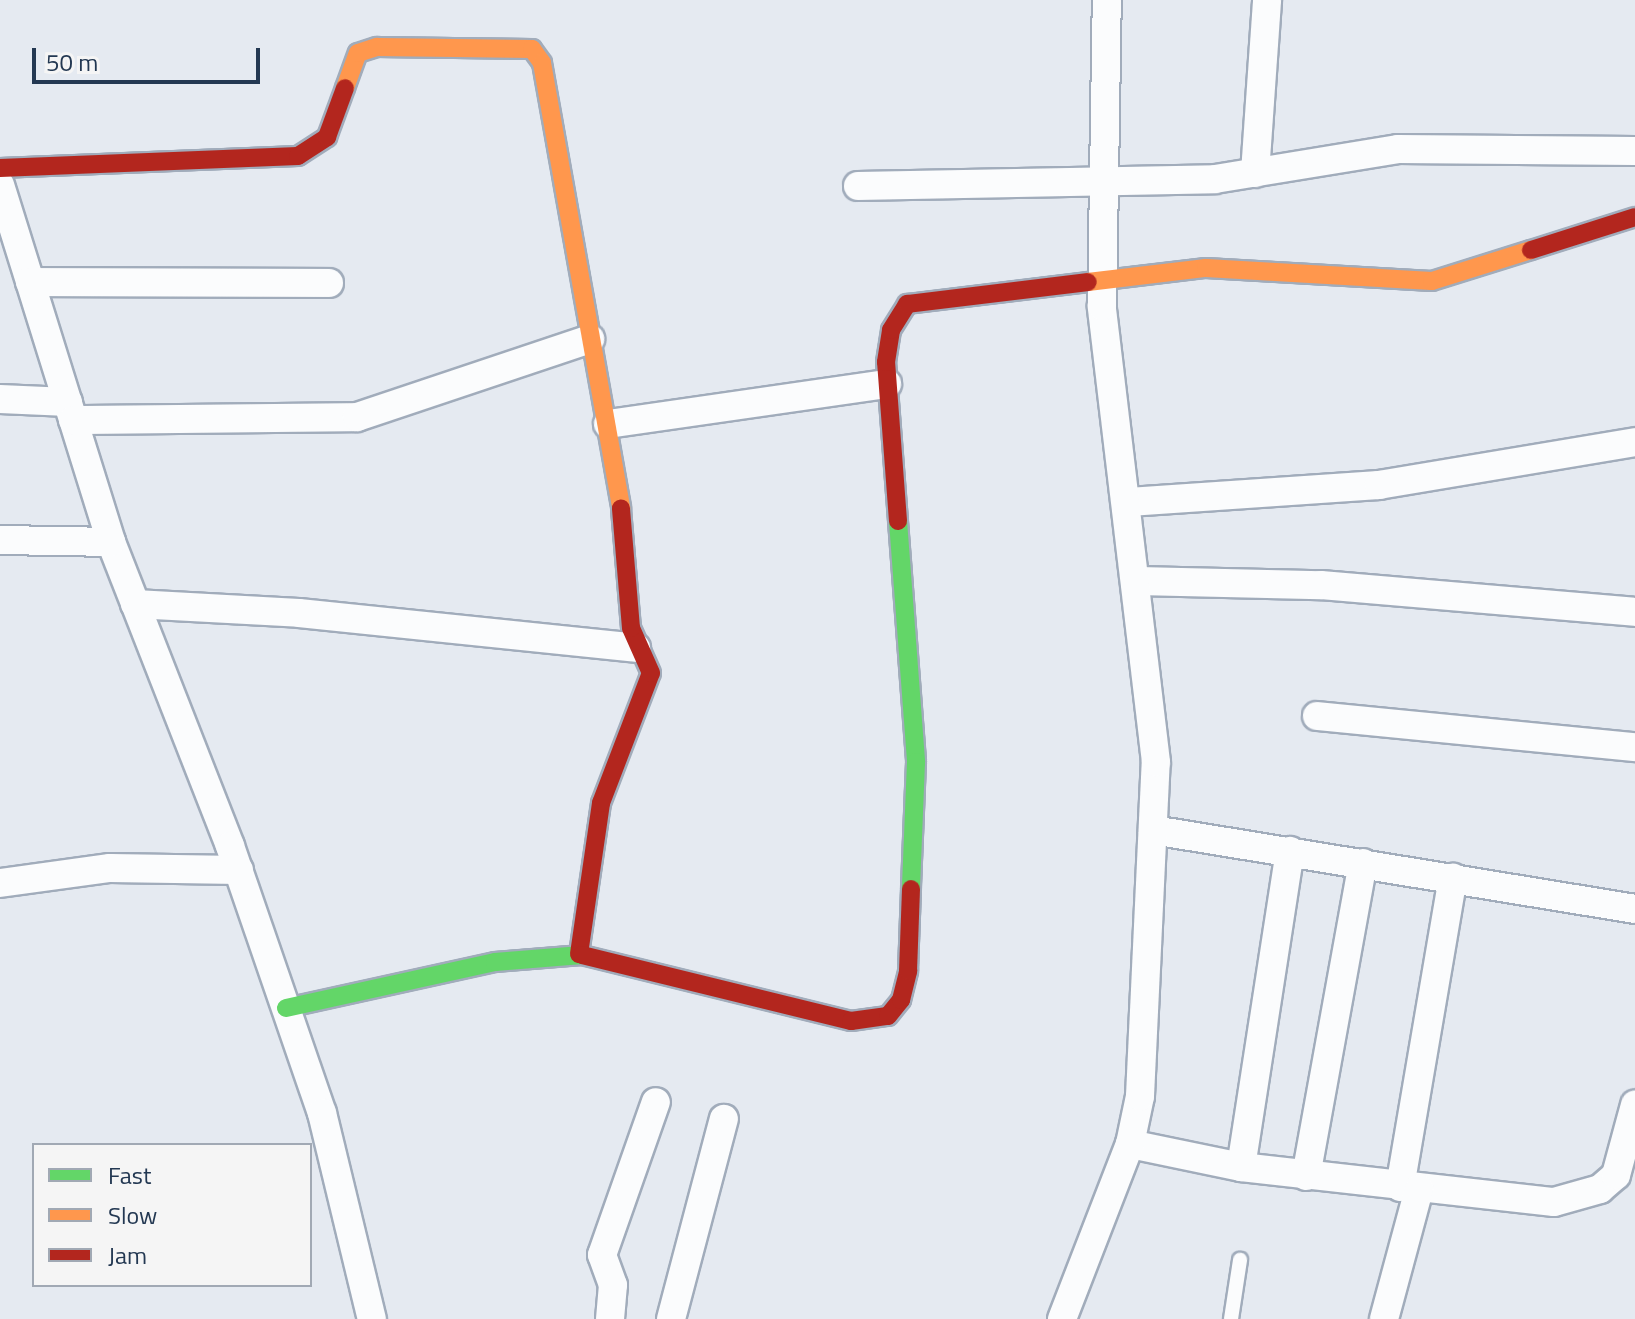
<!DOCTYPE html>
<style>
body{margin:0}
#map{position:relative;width:1635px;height:1319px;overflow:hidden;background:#e5eaf1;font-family:"Titillium Web",sans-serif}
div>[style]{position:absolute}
.roads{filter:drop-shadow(2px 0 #a1acbb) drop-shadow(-2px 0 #a1acbb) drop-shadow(0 2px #a1acbb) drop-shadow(0 -2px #a1acbb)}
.lane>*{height:14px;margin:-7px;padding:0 7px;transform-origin:7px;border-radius:7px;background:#fbfcfd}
.street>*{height:28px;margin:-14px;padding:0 14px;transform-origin:14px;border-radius:14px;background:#fbfcfd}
.fast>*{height:18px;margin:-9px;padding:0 9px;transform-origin:9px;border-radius:9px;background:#63d668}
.slow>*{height:18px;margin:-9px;padding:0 9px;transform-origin:9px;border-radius:9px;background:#ff974d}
.jam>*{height:18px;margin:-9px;padding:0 9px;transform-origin:9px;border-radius:9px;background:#b3261e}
span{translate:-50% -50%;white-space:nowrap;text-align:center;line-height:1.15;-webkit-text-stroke:6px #f5f5f5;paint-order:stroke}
.legend{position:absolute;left:32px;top:1143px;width:280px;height:144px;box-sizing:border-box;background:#f5f5f5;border:2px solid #a1a9b4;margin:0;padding:10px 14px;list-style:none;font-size:24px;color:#233852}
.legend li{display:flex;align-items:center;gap:16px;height:40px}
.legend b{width:40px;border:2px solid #a1a9b4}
.scale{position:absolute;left:32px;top:48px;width:228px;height:36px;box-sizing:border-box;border:4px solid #233852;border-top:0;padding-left:10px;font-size:24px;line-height:28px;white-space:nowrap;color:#233852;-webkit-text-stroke:6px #f5f5f5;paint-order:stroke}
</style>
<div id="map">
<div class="roads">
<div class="lane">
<i style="left:1231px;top:1319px;width:60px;rotate:-81.3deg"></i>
</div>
<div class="street">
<i style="left:1255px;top:173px;width:173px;rotate:-86deg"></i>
<i style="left:0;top:185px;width:374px;rotate:72.7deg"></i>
<i style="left:111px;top:542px;width:326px;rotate:68.6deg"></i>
<i style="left:230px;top:846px;width:282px;rotate:71deg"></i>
<i style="left:322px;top:1113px;width:212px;rotate:76.4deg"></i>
<i style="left:858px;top:186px;width:357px;rotate:-1.1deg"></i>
<i style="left:1215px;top:179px;width:185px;rotate:-9.3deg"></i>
<i style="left:1398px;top:149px;width:237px;rotate:0.5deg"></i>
<i style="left:30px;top:282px;width:299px;rotate:0.2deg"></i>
<i style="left:0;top:399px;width:68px;rotate:2.5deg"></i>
<i style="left:73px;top:420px;width:284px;rotate:-0.6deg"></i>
<i style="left:357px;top:417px;width:246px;rotate:-18.5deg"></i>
<i style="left:608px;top:424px;width:282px;rotate:-8.2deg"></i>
<i style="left:1128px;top:502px;width:252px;rotate:-3.9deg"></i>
<i style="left:1379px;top:485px;width:260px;rotate:-9.5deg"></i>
<i style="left:0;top:540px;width:111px;rotate:1deg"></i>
<i style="left:1138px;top:581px;width:183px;rotate:1.3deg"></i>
<i style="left:1321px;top:585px;width:315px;rotate:4.9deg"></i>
<i style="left:135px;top:604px;width:164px;rotate:3.1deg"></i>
<i style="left:299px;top:613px;width:339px;rotate:5.9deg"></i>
<i style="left:1317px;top:716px;width:320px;rotate:5.6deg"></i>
<i style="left:1153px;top:830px;width:488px;rotate:9.3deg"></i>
<i style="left:0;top:883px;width:111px;rotate:-7.8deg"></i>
<i style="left:110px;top:868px;width:129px;rotate:0.9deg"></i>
<i style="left:1130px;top:1144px;width:113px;rotate:11.7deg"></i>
<i style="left:1241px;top:1167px;width:315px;rotate:6.4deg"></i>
<i style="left:1554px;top:1202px;width:48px;rotate:-15.8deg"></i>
<i style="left:1600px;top:1189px;width:21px;rotate:-41deg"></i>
<i style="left:1616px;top:1175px;width:73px;rotate:-74.8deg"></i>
<i style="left:1241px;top:1167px;width:320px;rotate:-81.2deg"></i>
<i style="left:1306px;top:1176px;width:318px;rotate:-79.7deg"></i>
<i style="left:1400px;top:1187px;width:314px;rotate:-80.3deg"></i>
<i style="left:610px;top:1319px;width:34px;rotate:-85deg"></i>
<i style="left:613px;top:1285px;width:32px;rotate:-110deg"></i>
<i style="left:602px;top:1255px;width:162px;rotate:-70.6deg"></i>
<i style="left:671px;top:1319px;width:207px;rotate:-75.2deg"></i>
<i style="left:1062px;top:1319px;width:188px;rotate:-68.8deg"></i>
<i style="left:1130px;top:1144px;width:49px;rotate:-78.2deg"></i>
<i style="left:1140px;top:1096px;width:334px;rotate:-87.3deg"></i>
<i style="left:1156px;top:762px;width:459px;rotate:-96.8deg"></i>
<i style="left:1102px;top:306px;width:306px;rotate:-89.1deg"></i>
<i style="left:1384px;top:1319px;width:135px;rotate:-74.9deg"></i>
</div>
<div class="fast">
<i style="left:898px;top:521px;width:242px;rotate:85.7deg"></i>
<i style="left:916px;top:762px;width:127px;rotate:92.3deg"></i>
<i style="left:286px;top:1008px;width:214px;rotate:-12.4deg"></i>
<i style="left:495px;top:962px;width:87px;rotate:-4.6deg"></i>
</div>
<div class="slow">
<i style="left:345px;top:88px;width:37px;rotate:-70deg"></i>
<i style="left:358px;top:53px;width:20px;rotate:-18deg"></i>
<i style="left:377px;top:47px;width:155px;rotate:0.7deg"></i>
<i style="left:532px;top:49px;width:17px;rotate:54deg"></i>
<i style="left:542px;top:63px;width:452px;rotate:79.9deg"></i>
<i style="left:1088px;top:282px;width:119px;rotate:-6.8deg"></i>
<i style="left:1206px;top:268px;width:226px;rotate:3.3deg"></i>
<i style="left:1432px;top:281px;width:104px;rotate:-17.4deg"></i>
</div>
<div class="jam">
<i style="left:0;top:168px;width:298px;rotate:-2.3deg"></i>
<i style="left:298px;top:156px;width:35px;rotate:-33deg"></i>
<i style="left:327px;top:137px;width:52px;rotate:-69.8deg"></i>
<i style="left:1531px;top:250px;width:109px;rotate:-17.6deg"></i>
<i style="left:898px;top:521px;width:159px;rotate:-94.3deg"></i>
<i style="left:886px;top:362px;width:32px;rotate:-81deg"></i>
<i style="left:891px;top:330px;width:31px;rotate:-58deg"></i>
<i style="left:907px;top:304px;width:182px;rotate:-6.9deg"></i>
<i style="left:579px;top:954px;width:153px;rotate:-81.7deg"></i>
<i style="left:601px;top:803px;width:139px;rotate:-69deg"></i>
<i style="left:651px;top:673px;width:49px;rotate:-114deg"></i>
<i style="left:631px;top:628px;width:120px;rotate:-94.8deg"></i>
<i style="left:582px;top:955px;width:277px;rotate:13.8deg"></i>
<i style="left:851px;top:1021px;width:37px;rotate:-8deg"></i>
<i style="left:888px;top:1016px;width:21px;rotate:-51deg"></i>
<i style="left:901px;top:1000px;width:30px;rotate:-76deg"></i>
<i style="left:908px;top:971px;width:82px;rotate:-87.9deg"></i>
</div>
</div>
<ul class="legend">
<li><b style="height:10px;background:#63d668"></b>Fast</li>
<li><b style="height:10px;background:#ff974d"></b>Slow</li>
<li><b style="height:10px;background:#b3261e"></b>Jam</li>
</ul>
<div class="scale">50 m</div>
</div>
